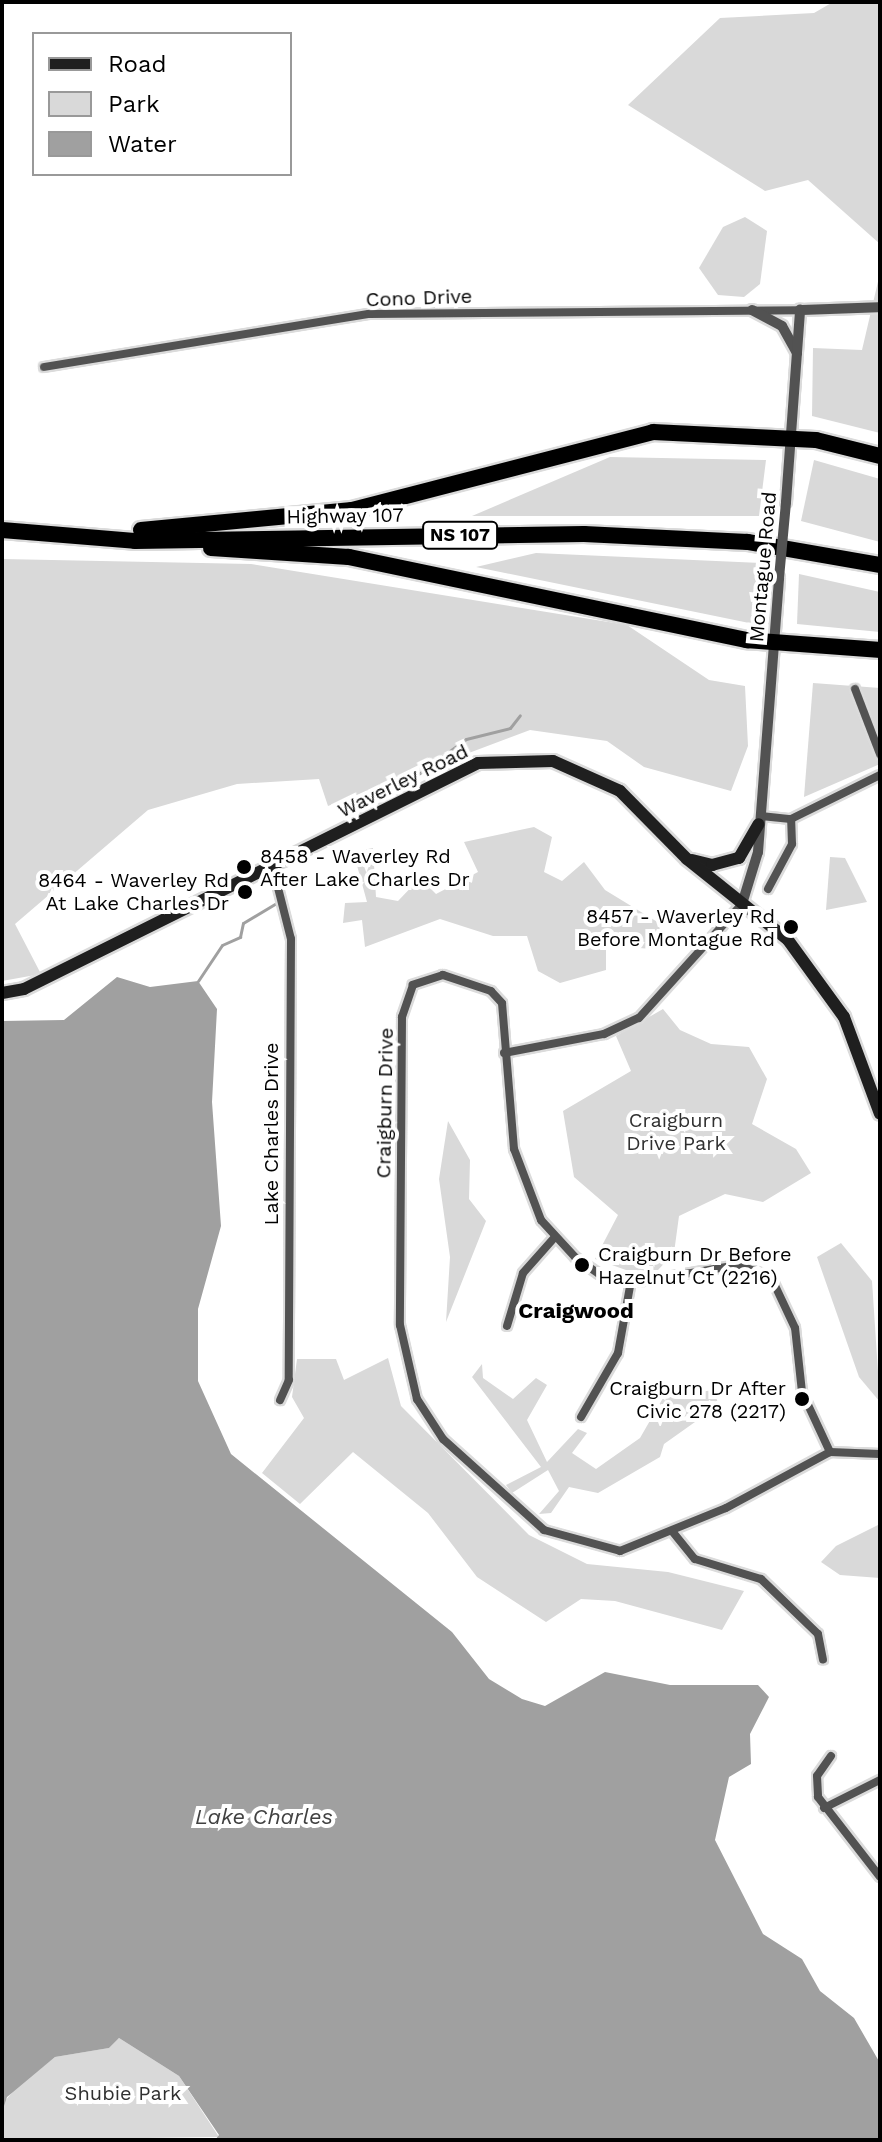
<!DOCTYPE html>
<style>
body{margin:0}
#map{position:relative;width:882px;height:2142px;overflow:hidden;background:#fff;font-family:"Work Sans",sans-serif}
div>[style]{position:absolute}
.green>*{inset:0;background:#d9d9d9}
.water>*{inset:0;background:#a0a0a0}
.stream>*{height:3px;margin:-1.5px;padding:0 1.5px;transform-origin:1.5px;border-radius:1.5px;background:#a0a0a0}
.roads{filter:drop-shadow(2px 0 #dbdbdb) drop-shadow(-2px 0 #dbdbdb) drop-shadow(0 2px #dbdbdb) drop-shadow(0 -2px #dbdbdb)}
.minor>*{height:8px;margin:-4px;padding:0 4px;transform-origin:4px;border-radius:4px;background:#525252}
.tertiary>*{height:10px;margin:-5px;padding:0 5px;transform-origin:5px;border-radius:5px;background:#525252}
.secondary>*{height:12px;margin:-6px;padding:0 6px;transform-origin:6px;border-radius:6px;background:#1f1f1f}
.motorway>*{height:16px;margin:-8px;padding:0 8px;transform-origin:8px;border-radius:8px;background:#000}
.tertiary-bridge>*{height:10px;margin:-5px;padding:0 5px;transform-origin:5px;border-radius:5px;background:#525252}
.dots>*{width:22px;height:22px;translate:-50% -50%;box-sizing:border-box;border:4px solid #fff;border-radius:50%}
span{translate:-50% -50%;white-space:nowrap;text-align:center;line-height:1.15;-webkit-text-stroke:8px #fff;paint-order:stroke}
.shield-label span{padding:2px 6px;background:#fff;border:2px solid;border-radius:6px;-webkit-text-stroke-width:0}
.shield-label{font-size:18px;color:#000;font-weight:700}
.street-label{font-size:20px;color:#000}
.poi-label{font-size:20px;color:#000}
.left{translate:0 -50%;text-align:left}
.right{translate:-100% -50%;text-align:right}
.park-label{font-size:20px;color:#303030}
.neighbourhood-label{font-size:22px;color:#000;font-weight:700}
.water-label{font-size:22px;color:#414141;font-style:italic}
.frame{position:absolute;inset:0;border:4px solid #000;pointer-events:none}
.legend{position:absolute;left:32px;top:32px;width:260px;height:144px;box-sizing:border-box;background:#fff;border:2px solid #999;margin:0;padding:10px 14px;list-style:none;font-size:24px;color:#000}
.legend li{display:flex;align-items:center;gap:16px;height:40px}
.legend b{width:40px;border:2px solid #999}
</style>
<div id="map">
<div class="green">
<i style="clip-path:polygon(833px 2px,880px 2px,880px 244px,808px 180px,765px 191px,628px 105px,720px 18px,814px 13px)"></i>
<i style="clip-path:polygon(745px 217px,767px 231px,760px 284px,744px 297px,718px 295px,699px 268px,723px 227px)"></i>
<i style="clip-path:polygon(880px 273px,880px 433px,812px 416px,813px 348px,862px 350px)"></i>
<i style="clip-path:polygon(610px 457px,766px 460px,759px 516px,472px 516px)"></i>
<i style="clip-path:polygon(814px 460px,880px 479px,880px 542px,801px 521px)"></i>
<i style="clip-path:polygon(536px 553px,761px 563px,759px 625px,476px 567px)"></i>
<i style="clip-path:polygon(2px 559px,251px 564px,627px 625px,709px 680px,745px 686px,748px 746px,731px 791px,644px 767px,607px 741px,530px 730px,328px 806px,319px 779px,237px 784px,148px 810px,15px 924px,41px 974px,2px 981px)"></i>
<i style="clip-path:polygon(799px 574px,880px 592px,880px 632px,797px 624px)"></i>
<i style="clip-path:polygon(813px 683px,880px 688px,880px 764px,804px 797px)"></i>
<i style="clip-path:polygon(534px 827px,552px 837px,544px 872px,562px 881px,584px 862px,605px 890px,664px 926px,651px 949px,606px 945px,606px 970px,560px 983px,538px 971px,527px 936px,493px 936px,440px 919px,365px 947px,362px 920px,343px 923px,345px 903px,367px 902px,355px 858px,363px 850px,373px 848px,376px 897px,398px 901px,420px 878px,436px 894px,478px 872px,464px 842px)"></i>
<i style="clip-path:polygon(830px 857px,845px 858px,867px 902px,826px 910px)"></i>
<i style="clip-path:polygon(663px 1009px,680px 1030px,711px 1044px,749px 1047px,767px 1079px,752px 1124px,796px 1149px,811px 1173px,763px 1202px,725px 1194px,679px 1216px,674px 1253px,658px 1270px,640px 1275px,595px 1259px,618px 1215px,574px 1177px,563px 1111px,631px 1071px,616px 1036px)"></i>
<i style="clip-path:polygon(448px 1121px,470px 1160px,469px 1199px,486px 1221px,446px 1322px,450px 1257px,439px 1179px)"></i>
<i style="clip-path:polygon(841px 1243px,872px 1281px,880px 1402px,859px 1377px,817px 1257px)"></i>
<i style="clip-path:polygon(388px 1358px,401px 1406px,529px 1535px,587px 1564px,668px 1572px,744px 1591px,722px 1630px,615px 1601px,581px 1599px,546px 1622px,477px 1577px,428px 1513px,353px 1452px,300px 1504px,262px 1473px,304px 1418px,292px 1397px,297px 1359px,336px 1359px,344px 1380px)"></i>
<i style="clip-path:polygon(482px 1364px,483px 1378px,513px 1399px,536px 1378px,547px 1385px,527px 1420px,547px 1462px,578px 1429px,587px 1433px,572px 1453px,596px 1469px,640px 1438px,663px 1398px,713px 1390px,719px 1405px,664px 1444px,660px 1457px,598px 1493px,569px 1487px,551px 1513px,539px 1514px,559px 1491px,548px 1470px,512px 1493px,506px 1485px,541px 1467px,472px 1377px)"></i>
<i style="clip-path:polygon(880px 1524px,880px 1578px,840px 1575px,821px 1562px,836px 1546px)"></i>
<i style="clip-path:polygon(119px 2038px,179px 2076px,219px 2137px,2px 2140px,4px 2102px,15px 2089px,55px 2057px,109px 2048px)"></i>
</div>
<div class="water">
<i style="clip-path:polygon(117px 977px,150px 987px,198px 981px,217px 1009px,212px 1102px,221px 1226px,198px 1309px,198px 1381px,231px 1454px,452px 1632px,489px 1679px,522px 1699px,545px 1706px,605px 1672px,670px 1685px,758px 1685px,769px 1697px,750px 1734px,751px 1764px,729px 1777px,715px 1840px,763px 1934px,802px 1959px,820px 1991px,854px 2018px,880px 2063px,880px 2140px,215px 2140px,219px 2135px,179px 2076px,119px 2038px,109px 2048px,55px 2057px,7px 2097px,2px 2112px,2px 1021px,64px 1020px)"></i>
</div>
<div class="stream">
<i style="left:402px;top:786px;width:79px;rotate:-36.3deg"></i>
<i style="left:466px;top:739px;width:45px;rotate:-14deg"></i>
<i style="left:510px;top:728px;width:16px;rotate:-52deg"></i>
<i style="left:198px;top:981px;width:43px;rotate:-56.3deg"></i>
<i style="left:222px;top:945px;width:20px;rotate:-24deg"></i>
<i style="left:240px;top:937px;width:14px;rotate:-78deg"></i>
<i style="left:243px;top:923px;width:39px;rotate:-31deg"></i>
</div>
<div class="roads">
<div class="minor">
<i style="left:44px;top:367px;width:329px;rotate:-9.3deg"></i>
<i style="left:369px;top:314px;width:431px;rotate:-0.5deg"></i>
<i style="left:855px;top:689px;width:70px;rotate:69deg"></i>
<i style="left:761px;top:816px;width:30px;rotate:6deg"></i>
<i style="left:791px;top:819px;width:99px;rotate:-26.3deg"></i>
<i style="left:273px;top:868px;width:73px;rotate:75.8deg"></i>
<i style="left:291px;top:939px;width:441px;rotate:90.3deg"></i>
<i style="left:289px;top:1380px;width:22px;rotate:114deg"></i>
<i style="left:768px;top:889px;width:51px;rotate:-61.9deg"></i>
<i style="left:792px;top:844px;width:25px;rotate:-92deg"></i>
<i style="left:504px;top:1053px;width:102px;rotate:-10.8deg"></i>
<i style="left:604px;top:1034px;width:38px;rotate:-25deg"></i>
<i style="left:639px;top:1018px;width:154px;rotate:-47.9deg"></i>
<i style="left:507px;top:1326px;width:55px;rotate:-73.2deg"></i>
<i style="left:523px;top:1273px;width:47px;rotate:-48.5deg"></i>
<i style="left:581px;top:1417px;width:74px;rotate:-60deg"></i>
<i style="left:618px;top:1353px;width:73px;rotate:-79.8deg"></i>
<i style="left:830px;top:1452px;width:66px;rotate:-115deg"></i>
<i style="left:802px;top:1392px;width:64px;rotate:-96.2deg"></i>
<i style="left:795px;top:1328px;width:56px;rotate:-115.2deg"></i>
<i style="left:771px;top:1277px;width:35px;rotate:-160deg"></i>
<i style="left:738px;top:1265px;width:101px;rotate:170.4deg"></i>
<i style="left:638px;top:1282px;width:40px;rotate:-168deg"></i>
<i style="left:599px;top:1274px;width:29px;rotate:-145deg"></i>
<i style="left:575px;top:1257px;width:50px;rotate:-132.6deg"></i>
<i style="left:541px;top:1220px;width:76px;rotate:-110.8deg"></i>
<i style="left:514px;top:1149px;width:146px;rotate:-94.7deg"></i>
<i style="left:502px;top:1003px;width:16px;rotate:-133deg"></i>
<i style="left:491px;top:991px;width:51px;rotate:-161.6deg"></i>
<i style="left:443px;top:975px;width:32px;rotate:162deg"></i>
<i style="left:413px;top:985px;width:34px;rotate:109deg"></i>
<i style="left:402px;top:1017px;width:308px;rotate:90.4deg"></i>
<i style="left:400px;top:1325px;width:76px;rotate:77.1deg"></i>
<i style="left:417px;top:1399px;width:48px;rotate:57deg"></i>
<i style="left:443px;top:1439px;width:136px;rotate:42deg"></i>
<i style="left:544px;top:1530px;width:79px;rotate:15.4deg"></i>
<i style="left:620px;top:1551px;width:114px;rotate:-22.1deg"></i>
<i style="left:726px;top:1508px;width:118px;rotate:-28.3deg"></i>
<i style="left:830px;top:1452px;width:50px;rotate:2.3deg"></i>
<i style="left:672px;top:1531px;width:36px;rotate:51deg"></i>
<i style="left:695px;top:1559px;width:69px;rotate:16.9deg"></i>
<i style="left:761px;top:1579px;width:79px;rotate:44deg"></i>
<i style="left:818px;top:1634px;width:26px;rotate:79deg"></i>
<i style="left:831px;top:1756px;width:24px;rotate:125deg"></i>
<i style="left:817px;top:1776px;width:21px;rotate:87deg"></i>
<i style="left:818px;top:1797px;width:101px;rotate:52.2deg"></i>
<i style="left:824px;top:1808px;width:63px;rotate:-26.6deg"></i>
</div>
<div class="tertiary">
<i style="left:752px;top:310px;width:34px;rotate:28deg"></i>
<i style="left:782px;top:326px;width:31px;rotate:61deg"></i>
<i style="left:786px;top:502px;width:193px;rotate:-85.8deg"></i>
<i style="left:800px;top:310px;width:80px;rotate:-2.1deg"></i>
<i style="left:742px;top:904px;width:54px;rotate:-72.9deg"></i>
<i style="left:758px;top:852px;width:275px;rotate:-85.6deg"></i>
</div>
<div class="secondary">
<i style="left:692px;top:860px;width:21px;rotate:14deg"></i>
<i style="left:712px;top:865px;width:28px;rotate:-15deg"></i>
<i style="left:739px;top:858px;width:39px;rotate:-60deg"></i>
<i style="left:2px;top:993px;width:22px;rotate:-10deg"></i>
<i style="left:24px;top:989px;width:507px;rotate:-26.46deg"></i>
<i style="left:478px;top:763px;width:75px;rotate:-1.5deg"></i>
<i style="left:553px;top:761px;width:73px;rotate:24.1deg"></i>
<i style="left:620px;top:791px;width:95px;rotate:45.4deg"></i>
<i style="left:687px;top:859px;width:129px;rotate:38.7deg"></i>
<i style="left:788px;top:940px;width:95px;rotate:54deg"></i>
<i style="left:844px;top:1017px;width:103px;rotate:69.6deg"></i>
</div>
<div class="motorway">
<i style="left:2px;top:530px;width:133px;rotate:4.7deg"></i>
<i style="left:135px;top:541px;width:449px;rotate:-0.9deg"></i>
<i style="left:584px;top:534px;width:164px;rotate:2.8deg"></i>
<i style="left:748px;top:542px;width:134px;rotate:9.9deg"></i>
<i style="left:141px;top:530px;width:212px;rotate:-5.4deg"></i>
<i style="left:352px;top:510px;width:311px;rotate:-14.5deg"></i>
<i style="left:653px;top:432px;width:163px;rotate:2.8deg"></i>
<i style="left:816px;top:440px;width:66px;rotate:14deg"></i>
<i style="left:211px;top:548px;width:138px;rotate:3.7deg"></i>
<i style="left:349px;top:557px;width:407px;rotate:11.8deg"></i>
<i style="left:747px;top:640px;width:133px;rotate:4.3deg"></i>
</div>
</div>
<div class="tertiary-bridge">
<i style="left:779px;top:578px;width:76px;rotate:-84.7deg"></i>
</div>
<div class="dots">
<i style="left:244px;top:867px;background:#000"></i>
<i style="left:245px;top:892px;background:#000"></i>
<i style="left:791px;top:927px;background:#000"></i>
<i style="left:582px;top:1265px;background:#000"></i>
<i style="left:802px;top:1399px;background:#000"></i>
</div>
<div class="shield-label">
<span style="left:460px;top:535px">NS 107</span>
</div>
<div class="street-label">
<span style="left:419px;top:298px;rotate:-2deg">Cono Drive</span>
<span style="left:345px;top:516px;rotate:-1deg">Highway 107</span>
<span style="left:763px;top:567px;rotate:-85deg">Montague Road</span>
<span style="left:403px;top:781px;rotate:-26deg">Waverley Road</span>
<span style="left:385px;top:1103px;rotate:-89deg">Craigburn Drive</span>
<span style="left:271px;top:1134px;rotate:-90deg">Lake Charles Drive</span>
</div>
<div class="poi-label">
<span class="left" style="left:260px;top:868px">8458 - Waverley Rd<br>After Lake Charles Dr</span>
<span class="right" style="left:229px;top:892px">8464 - Waverley Rd<br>At Lake Charles Dr</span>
<span class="right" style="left:775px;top:928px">8457 - Waverley Rd<br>Before Montague Rd</span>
<span class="left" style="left:598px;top:1266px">Craigburn Dr Before<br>Hazelnut Ct (2216)</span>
<span class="right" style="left:786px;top:1400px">Craigburn Dr After<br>Civic 278 (2217)</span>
</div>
<div class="park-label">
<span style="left:676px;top:1132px">Craigburn<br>Drive Park</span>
<span style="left:123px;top:2093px">Shubie Park</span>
</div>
<div class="neighbourhood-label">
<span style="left:576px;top:1311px">Craigwood</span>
</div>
<div class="water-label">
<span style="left:264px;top:1817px">Lake Charles</span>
</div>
<div class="frame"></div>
<ul class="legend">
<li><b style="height:10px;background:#1f1f1f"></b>Road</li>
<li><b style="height:22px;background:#d9d9d9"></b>Park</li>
<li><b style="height:22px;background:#a0a0a0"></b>Water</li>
</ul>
</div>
